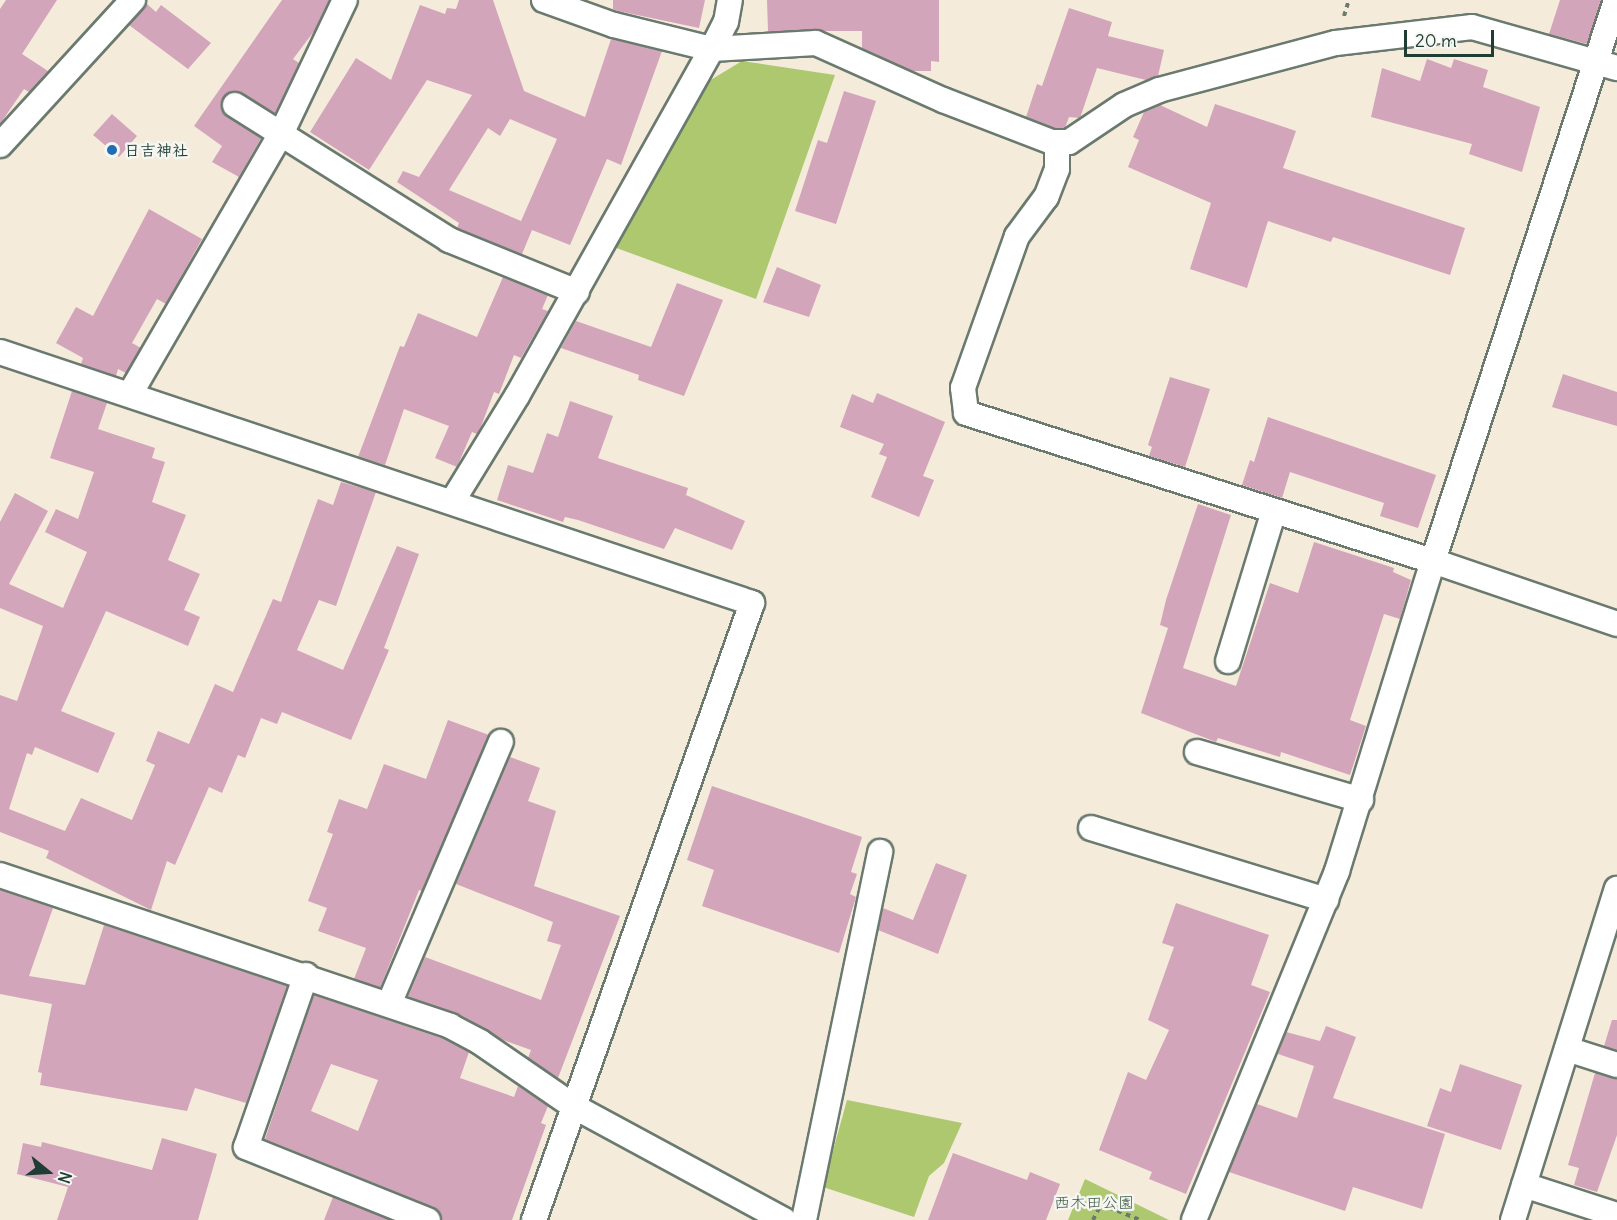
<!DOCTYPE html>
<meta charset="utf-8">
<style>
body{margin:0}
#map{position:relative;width:1617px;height:1220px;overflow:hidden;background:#f5ebdb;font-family:Delius,"Klee One",sans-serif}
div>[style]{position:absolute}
.green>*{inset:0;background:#adc86f}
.building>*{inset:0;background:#d3a5bb}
.path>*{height:4px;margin-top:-2px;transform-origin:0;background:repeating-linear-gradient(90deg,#6a7a6e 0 4.5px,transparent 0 9px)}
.roads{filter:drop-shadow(2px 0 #6a7a6e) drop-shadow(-2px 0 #6a7a6e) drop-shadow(0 2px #6a7a6e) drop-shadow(0 -2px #6a7a6e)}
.street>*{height:24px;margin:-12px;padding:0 12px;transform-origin:12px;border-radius:12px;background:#fff}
.dots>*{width:16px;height:16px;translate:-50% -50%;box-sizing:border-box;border:3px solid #f6f6f2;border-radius:50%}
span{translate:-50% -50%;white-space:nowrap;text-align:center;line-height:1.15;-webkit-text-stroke:5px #f6f6f2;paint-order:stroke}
.poi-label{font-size:16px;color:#1f3d34;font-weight:700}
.left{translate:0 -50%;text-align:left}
.park-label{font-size:16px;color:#3b5940}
.north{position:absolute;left:18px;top:1142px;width:60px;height:60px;-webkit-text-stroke:4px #f6f6f2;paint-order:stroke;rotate:108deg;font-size:16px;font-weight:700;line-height:24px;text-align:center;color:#1f3d34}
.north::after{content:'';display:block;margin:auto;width:21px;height:27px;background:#1f3d34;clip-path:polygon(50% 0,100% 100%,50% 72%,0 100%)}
.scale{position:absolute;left:1404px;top:30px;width:90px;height:27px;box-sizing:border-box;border:3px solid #1f3d34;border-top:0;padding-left:8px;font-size:18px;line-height:21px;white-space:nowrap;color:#1f3d34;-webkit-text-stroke:4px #f6f6f2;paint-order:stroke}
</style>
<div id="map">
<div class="green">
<i style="clip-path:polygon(742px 61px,835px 75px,756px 299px,611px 246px,704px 84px)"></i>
<i style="clip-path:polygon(847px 1100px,962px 1123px,944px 1163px,929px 1176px,914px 1217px,823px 1187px)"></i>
<i style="clip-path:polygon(1085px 1179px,1169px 1220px,1068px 1220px)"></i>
</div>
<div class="building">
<i style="clip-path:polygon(6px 0,57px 0,22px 54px,48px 71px,29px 92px,24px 89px,0 124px,0 9px)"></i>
<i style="clip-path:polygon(282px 0,329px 0,315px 30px,293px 59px,299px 63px,275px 113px,236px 91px,223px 98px,222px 111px,227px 117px,261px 138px,239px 177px,212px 162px,222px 146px,194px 126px)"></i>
<i style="clip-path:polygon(evenodd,459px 0,493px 0,524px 91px,585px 117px,611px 39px,662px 51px,621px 165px,607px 159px,570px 245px,532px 230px,522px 254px,457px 228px,459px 223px,397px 182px,403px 171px,419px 177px,472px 95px,427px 80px,369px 170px,310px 132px,356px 58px,391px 80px,420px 5px,445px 14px,447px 8px,456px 9px,459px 0,510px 119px,557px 139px,521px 221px,449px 190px,488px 128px,500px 136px,510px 119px)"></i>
<i style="clip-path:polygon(613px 0,705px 0,699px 28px,618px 11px,613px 9px)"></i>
<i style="clip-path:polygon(767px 0,939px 0,939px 62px,931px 61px,931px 71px,912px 71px,862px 48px,862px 31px,768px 31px)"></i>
<i style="clip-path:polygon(1560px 0,1601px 0,1587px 44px,1549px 34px)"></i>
<i style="clip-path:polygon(147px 4px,156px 12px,161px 5px,211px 43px,188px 69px,129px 25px)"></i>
<i style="clip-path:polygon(1069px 8px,1112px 22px,1108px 36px,1164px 50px,1158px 76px,1146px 80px,1097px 68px,1080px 118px,1069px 117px,1065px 128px,1055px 128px,1026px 117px,1037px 84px,1042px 86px)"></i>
<i style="clip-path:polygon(1427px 59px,1451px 68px,1454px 59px,1488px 70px,1483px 87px,1540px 107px,1522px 172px,1469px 154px,1472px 144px,1371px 117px,1382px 68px,1420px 81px)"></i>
<i style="clip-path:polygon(844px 91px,876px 101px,836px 224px,795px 211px,818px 140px,827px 143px)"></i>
<i style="clip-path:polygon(1215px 104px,1296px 131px,1283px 168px,1465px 228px,1450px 275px,1333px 237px,1331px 242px,1268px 221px,1247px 288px,1190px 269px,1211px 203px,1128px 167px,1139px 140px,1133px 137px,1144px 112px,1160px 105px,1207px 127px)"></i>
<i style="clip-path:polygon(112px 114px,137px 136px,119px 157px,93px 135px)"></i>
<i style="clip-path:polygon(149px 209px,202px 239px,166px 304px,157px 299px,132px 343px,141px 348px,126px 373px,118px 369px,116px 376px,81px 364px,83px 358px,56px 343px,76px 307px,93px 316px)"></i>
<i style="clip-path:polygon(777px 267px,821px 285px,809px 317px,763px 302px)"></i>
<i style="clip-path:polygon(503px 277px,548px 295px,542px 309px,548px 311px,521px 358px,514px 355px,499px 394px,494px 392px,480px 429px,477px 434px,472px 432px,457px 467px,435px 458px,449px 426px,404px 409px,385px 465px,358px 457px,400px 346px,404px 347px,418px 313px,477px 337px)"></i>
<i style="clip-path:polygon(677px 283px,723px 300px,684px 396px,638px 380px,639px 375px,561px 348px,576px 321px,651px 347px)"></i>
<i style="clip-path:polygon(1563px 374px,1617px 392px,1617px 426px,1552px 407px)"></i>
<i style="clip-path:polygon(1170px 377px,1210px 389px,1185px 467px,1149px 456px,1152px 447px,1148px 445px)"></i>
<i style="clip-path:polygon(72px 391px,107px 403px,98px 429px,155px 448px,152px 458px,165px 462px,152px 502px,186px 515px,168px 560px,200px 574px,184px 610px,200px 617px,188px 646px,106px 611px,61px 711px,115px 733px,98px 773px,35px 747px,32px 755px,27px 753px,9px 809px,65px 831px,81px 798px,132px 820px,155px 765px,146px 761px,158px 731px,189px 744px,215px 684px,233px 692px,273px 599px,281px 602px,318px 499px,333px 505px,341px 482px,376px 492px,336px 606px,319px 600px,297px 650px,343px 670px,397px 546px,419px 554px,384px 648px,389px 650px,351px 740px,282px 712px,277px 724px,261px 718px,245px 758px,238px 755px,222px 793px,209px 787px,175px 865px,167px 861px,151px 910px,46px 858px,49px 851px,0 832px,0 695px,17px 701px,43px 626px,0 608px,0 522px,15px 493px,48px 511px,9px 584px,63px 608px,87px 552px,45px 532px,56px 509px,78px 519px,94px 472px,50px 458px)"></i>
<i style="clip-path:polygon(877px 393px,945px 422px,923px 476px,934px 480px,919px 517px,871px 497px,887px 457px,879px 454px,884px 444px,840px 427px,852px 394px,873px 403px)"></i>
<i style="clip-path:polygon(570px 401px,613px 416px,598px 458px,688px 488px,686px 495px,745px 521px,732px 550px,675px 528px,664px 549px,578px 520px,565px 517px,563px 522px,497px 500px,508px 465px,533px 473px,547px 433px,558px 437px)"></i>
<i style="clip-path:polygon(1268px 417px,1436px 475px,1418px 528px,1380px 516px,1384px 503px,1290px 472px,1282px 498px,1242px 485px,1250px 460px,1254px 462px)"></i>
<i style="clip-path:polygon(1198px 504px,1231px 515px,1183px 668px,1236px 686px,1270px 583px,1298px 593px,1314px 542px,1394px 568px,1393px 572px,1411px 580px,1400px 619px,1384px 614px,1350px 720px,1366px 726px,1350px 775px,1281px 752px,1280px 757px,1218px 738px,1216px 742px,1141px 713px,1168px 628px,1160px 625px,1166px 600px)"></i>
<i style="clip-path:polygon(448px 720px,489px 735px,422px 891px,419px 890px,380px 988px,354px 979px,366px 948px,318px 931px,327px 908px,308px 901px,333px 834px,327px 832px,339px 799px,367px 809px,384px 764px,426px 779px)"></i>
<i style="clip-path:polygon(510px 757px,540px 768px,528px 801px,556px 811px,534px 886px,620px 916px,558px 1078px,528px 1058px,531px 1050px,503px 1040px,457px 1013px,408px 997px,425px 957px,541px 1000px,561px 945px,547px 941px,553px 922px,456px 884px)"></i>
<i style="clip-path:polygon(712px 786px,862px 837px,851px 872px,857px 874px,850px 894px,856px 897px,839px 953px,702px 906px,714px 870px,687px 860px)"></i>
<i style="clip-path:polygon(936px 863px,967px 875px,938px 954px,878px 930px,883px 908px,913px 920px)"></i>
<i style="clip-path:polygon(0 890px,53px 908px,29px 976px,85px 985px,104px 925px,287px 986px,246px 1103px,195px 1088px,187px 1111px,40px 1085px,42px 1073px,38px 1072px,52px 1004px,0 994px)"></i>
<i style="clip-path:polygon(1176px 903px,1269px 935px,1251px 985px,1270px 992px,1186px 1194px,1149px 1179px,1152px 1172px,1099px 1150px,1128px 1072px,1146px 1080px,1169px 1030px,1148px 1020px,1174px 947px,1162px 943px)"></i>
<i style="clip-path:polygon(evenodd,314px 995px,444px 1039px,469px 1052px,460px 1078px,514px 1097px,518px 1086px,548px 1106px,541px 1123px,546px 1125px,512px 1220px,442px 1220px,433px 1207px,265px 1139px,314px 995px,331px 1064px,378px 1080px,358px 1131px,311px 1111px,331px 1064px)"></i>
<i style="clip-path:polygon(1612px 1020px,1617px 1020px,1617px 1050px,1604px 1046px)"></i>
<i style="clip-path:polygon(1326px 1026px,1356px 1037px,1333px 1098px,1445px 1134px,1422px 1209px,1353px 1187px,1345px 1211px,1229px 1172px,1257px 1104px,1297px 1118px,1314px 1066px,1278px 1054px,1286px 1032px,1320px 1041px)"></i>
<i style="clip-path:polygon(1460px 1064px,1522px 1085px,1501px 1150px,1427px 1126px,1440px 1088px,1451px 1092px)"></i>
<i style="clip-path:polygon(1595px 1073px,1617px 1079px,1617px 1135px,1597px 1192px,1574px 1185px,1579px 1168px,1568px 1165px)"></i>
<i style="clip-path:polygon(162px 1138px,217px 1154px,198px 1220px,57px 1220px,68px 1187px,17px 1174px,23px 1143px,41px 1147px,42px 1142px,152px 1170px)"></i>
<i style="clip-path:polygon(953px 1153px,1027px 1180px,1030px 1172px,1060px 1184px,1046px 1220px,928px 1220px)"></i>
<i style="clip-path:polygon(333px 1197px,390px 1220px,324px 1220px)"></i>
</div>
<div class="path">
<i style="left:1344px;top:16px;width:17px;rotate:-73deg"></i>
<i style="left:1093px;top:1220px;width:18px;rotate:-63deg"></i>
<i style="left:1101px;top:1204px;width:42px;rotate:22.3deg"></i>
</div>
<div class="roads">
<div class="street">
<i style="left:544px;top:0;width:74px;rotate:19.7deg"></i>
<i style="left:614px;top:25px;width:101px;rotate:13.8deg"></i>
<i style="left:712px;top:49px;width:104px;rotate:-3.3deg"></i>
<i style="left:816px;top:43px;width:139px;rotate:24.2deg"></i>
<i style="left:943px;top:100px;width:117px;rotate:21.1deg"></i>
<i style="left:1052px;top:142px;width:17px"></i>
<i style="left:1069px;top:142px;width:66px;rotate:-33.9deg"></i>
<i style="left:1124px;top:105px;width:38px;rotate:-23deg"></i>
<i style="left:1159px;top:90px;width:183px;rotate:-14.9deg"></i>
<i style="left:1336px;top:43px;width:137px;rotate:-6.7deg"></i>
<i style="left:1472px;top:27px;width:151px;rotate:15.8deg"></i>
<i style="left:235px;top:105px;width:253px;rotate:32.2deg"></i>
<i style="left:449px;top:240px;width:138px;rotate:22.1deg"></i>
<i style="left:1057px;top:142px;width:27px;rotate:90deg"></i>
<i style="left:1057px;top:169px;width:30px;rotate:111deg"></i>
<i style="left:1046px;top:197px;width:49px;rotate:126.6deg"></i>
<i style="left:1017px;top:236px;width:161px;rotate:109.6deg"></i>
<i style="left:963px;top:388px;width:25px;rotate:83deg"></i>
<i style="left:966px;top:413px;width:490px;rotate:17.6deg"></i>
<i style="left:1433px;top:561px;width:194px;rotate:18.9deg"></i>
<i style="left:0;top:145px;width:197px;rotate:-47.5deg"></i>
<i style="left:0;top:352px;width:793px;rotate:18.46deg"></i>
<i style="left:752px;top:603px;width:654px;rotate:109.46deg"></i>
<i style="left:130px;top:394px;width:301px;rotate:-59.9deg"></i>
<i style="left:281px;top:134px;width:148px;rotate:-64.5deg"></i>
<i style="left:452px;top:502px;width:124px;rotate:-58.5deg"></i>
<i style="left:517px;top:396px;width:398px;rotate:-60.7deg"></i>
<i style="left:712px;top:49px;width:30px;rotate:-63deg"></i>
<i style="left:726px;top:22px;width:22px;rotate:-80deg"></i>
<i style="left:1228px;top:661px;width:157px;rotate:-73deg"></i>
<i style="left:1197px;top:752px;width:171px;rotate:16.3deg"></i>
<i style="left:1091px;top:828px;width:246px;rotate:17deg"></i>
<i style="left:0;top:875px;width:475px;rotate:18.5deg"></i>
<i style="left:450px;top:1026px;width:34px;rotate:28deg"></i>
<i style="left:480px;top:1042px;width:113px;rotate:34.5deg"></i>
<i style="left:573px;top:1106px;width:240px;rotate:28.4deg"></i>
<i style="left:306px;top:975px;width:182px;rotate:109.2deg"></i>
<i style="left:246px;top:1147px;width:196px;rotate:21.9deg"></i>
<i style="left:389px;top:1004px;width:285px;rotate:-66.9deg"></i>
<i style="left:1567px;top:1049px;width:52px;rotate:17.7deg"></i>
<i style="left:1524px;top:1185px;width:98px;rotate:17.9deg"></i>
<i style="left:804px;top:1220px;width:376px;rotate:-78.3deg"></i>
<i style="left:1194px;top:1220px;width:377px;rotate:-67.7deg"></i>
<i style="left:1337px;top:871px;width:325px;rotate:-72.8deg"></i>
<i style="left:1433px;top:561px;width:590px;rotate:-71.93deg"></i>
<i style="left:1513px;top:1220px;width:347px;rotate:-72.6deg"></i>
</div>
</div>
<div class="dots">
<i style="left:112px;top:150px;background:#1f6fb2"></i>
</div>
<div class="poi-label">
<span class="left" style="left:124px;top:150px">日吉神社</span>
</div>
<div class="park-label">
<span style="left:1094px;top:1202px">西木田公園</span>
</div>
<div class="north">N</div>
<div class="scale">20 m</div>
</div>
